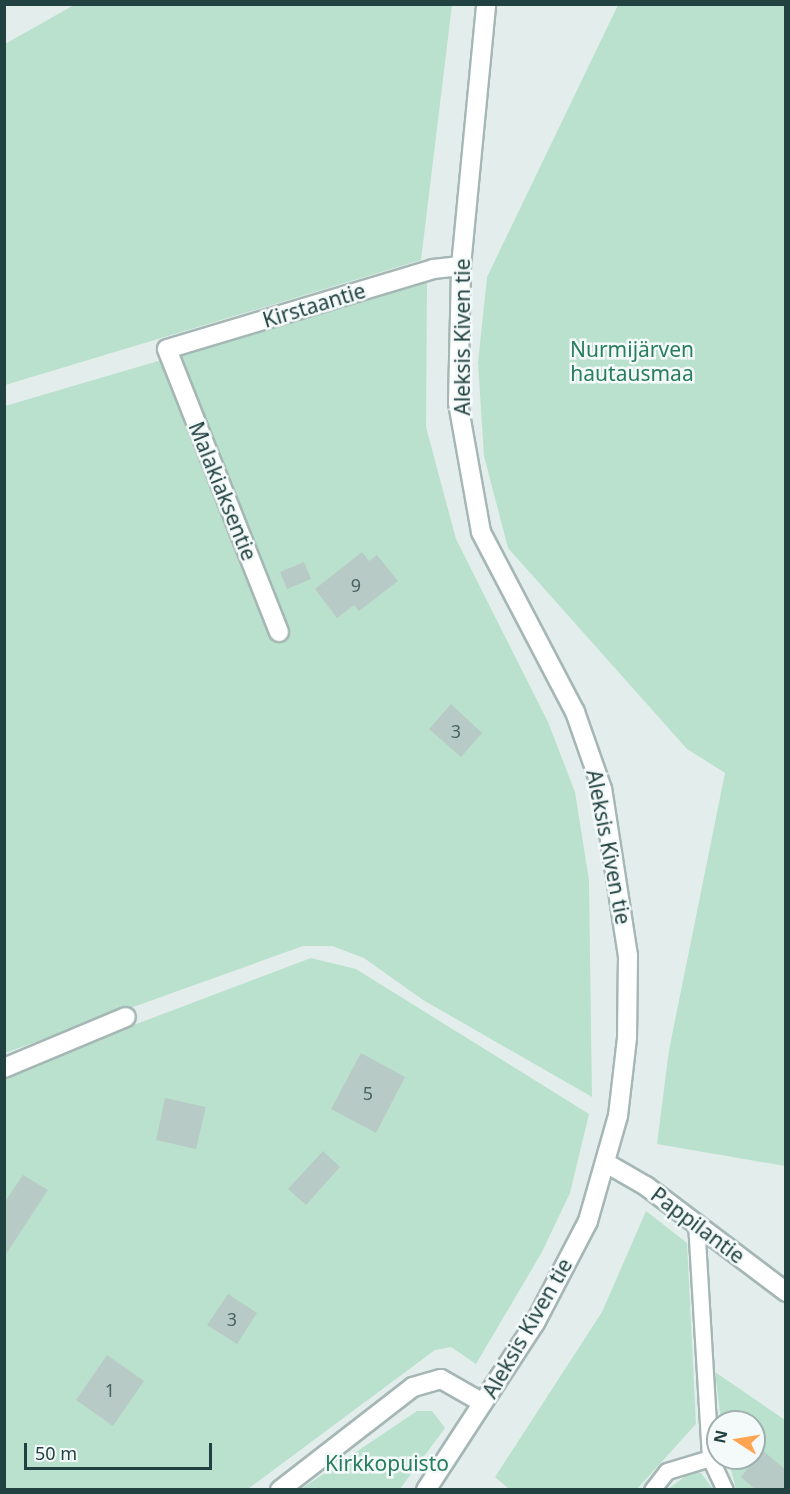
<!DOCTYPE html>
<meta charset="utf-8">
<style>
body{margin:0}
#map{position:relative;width:790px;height:1494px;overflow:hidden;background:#e3eeec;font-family:"Noto Sans",sans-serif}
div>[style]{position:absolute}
.green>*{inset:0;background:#bae1ce}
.building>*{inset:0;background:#b8cac6}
.roads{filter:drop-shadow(2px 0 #a5b7b5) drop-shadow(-2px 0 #a5b7b5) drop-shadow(0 2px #a5b7b5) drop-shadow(0 -2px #a5b7b5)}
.service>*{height:15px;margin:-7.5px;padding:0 7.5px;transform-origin:7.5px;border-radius:7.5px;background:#fff}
.minor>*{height:18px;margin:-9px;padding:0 9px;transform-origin:9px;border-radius:9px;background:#fff}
.tertiary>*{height:18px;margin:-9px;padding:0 9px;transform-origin:9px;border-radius:9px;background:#fff}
span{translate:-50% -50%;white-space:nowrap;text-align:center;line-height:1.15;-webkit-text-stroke:5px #f4faf9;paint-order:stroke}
.number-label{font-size:18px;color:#476462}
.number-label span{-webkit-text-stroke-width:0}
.street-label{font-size:21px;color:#214241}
.park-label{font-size:21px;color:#277d5d}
.frame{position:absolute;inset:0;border:6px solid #214241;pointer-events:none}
.north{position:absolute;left:706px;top:1410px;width:60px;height:60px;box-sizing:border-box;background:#f4faf9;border:2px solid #a0b0af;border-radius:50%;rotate:282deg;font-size:16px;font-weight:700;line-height:24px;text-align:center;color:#214241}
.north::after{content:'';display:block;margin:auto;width:21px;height:27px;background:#ffa551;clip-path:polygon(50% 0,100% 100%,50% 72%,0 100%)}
.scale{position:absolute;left:24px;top:1443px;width:188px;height:27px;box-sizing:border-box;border:3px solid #214241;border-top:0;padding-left:8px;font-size:18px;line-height:21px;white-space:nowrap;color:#214241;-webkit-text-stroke:4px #f4faf9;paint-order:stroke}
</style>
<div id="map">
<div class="green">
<i style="clip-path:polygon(74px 5px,452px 5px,421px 260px,5px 385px,5px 44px)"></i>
<i style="clip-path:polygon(618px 5px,785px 5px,785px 1166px,657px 1144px,669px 1050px,725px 773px,687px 749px,508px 548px,484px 456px,478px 363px,487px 277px)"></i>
<i style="clip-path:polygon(427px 282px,426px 427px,456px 539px,548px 722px,575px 792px,589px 880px,592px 1097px,423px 1000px,364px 958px,332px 946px,303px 946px,5px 1053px,5px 406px)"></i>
<i style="clip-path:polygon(311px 958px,356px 969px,589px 1114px,570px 1193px,542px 1252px,476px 1364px,451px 1347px,435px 1350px,248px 1489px,5px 1489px,4px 1074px)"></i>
<i style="clip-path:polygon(646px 1211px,687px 1243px,696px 1424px,637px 1489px,509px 1489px,495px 1477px,602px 1312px)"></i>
<i style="clip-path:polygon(715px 1372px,785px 1420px,785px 1489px,736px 1489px,728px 1458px,754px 1458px,754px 1422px,721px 1422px)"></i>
<i style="clip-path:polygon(417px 1411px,432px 1411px,445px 1428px,400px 1489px,301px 1489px)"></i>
<i style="clip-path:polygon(691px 1472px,701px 1473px,713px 1489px,668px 1489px)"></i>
</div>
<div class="building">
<i style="clip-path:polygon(362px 552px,369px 561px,377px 555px,398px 581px,359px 611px,354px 605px,337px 618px,315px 589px)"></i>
<i style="clip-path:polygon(304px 562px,311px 579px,287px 589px,280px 572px)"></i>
<i style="clip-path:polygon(451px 704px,482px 733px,461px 757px,429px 729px)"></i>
<i style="clip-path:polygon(361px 1053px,405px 1077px,376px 1133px,331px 1109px)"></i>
<i style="clip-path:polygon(165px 1098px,206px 1107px,196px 1149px,156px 1140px)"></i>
<i style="clip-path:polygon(323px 1151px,340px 1167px,306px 1205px,288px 1189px)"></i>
<i style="clip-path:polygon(23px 1175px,48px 1190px,4px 1257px,4px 1203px)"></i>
<i style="clip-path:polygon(228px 1294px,257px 1313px,237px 1344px,207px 1325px)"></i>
<i style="clip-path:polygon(107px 1355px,144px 1381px,113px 1426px,76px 1400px)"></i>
<i style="clip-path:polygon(762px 1450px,786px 1470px,786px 1490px,756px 1490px,741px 1477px)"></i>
</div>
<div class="roads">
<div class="service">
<i style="left:696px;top:1222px;width:236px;rotate:86.6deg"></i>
<i style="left:710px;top:1458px;width:35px;rotate:65deg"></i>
<i style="left:652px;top:1490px;width:24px;rotate:-52deg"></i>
<i style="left:667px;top:1471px;width:45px;rotate:-16.8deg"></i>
</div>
<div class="minor">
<i style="left:279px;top:632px;width:304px;rotate:-111.6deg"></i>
<i style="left:167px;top:349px;width:278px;rotate:-16.7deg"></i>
<i style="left:433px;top:269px;width:28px;rotate:-6deg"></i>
<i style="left:4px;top:1068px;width:132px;rotate:-22.7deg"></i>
<i style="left:606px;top:1163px;width:46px;rotate:29.9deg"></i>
<i style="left:646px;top:1186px;width:176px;rotate:37.1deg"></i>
<i style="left:280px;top:1490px;width:168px;rotate:-37.8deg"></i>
<i style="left:413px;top:1387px;width:29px;rotate:-16deg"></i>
<i style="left:441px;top:1379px;width:48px;rotate:29.7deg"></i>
</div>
<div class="tertiary">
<i style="left:426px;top:1490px;width:199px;rotate:-56.9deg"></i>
<i style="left:535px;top:1323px;width:115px;rotate:-62.5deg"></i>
<i style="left:588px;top:1221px;width:109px;rotate:-74.1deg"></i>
<i style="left:618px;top:1116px;width:79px;rotate:-83.4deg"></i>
<i style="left:627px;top:1038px;width:82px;rotate:-89.3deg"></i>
<i style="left:628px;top:956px;width:169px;rotate:-98.8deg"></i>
<i style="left:602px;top:789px;width:82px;rotate:-109.3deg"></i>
<i style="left:575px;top:712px;width:203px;rotate:-117.6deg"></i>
<i style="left:481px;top:532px;width:131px;rotate:-100.1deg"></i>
<i style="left:458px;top:403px;width:137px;rotate:-88.7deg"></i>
<i style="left:461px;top:266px;width:263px;rotate:-84.5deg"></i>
</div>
</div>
<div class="number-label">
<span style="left:356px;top:585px">9</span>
<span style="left:456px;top:731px">3</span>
<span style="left:368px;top:1093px">5</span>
<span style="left:232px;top:1319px">3</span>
<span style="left:110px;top:1390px">1</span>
</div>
<div class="street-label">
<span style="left:314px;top:305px;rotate:-17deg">Kirstaantie</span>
<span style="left:462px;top:337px;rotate:-90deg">Aleksis Kiven tie</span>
<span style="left:223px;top:491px;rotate:68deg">Malakiaksentie</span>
<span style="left:609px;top:847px;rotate:79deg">Aleksis Kiven tie</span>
<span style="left:698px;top:1225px;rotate:37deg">Pappilantie</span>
<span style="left:527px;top:1328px;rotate:-60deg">Aleksis Kiven tie</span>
</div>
<div class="park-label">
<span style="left:632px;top:361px">Nurmijärven<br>hautausmaa</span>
<span style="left:387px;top:1463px">Kirkkopuisto</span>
</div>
<div class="frame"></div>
<div class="north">N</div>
<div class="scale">50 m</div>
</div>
